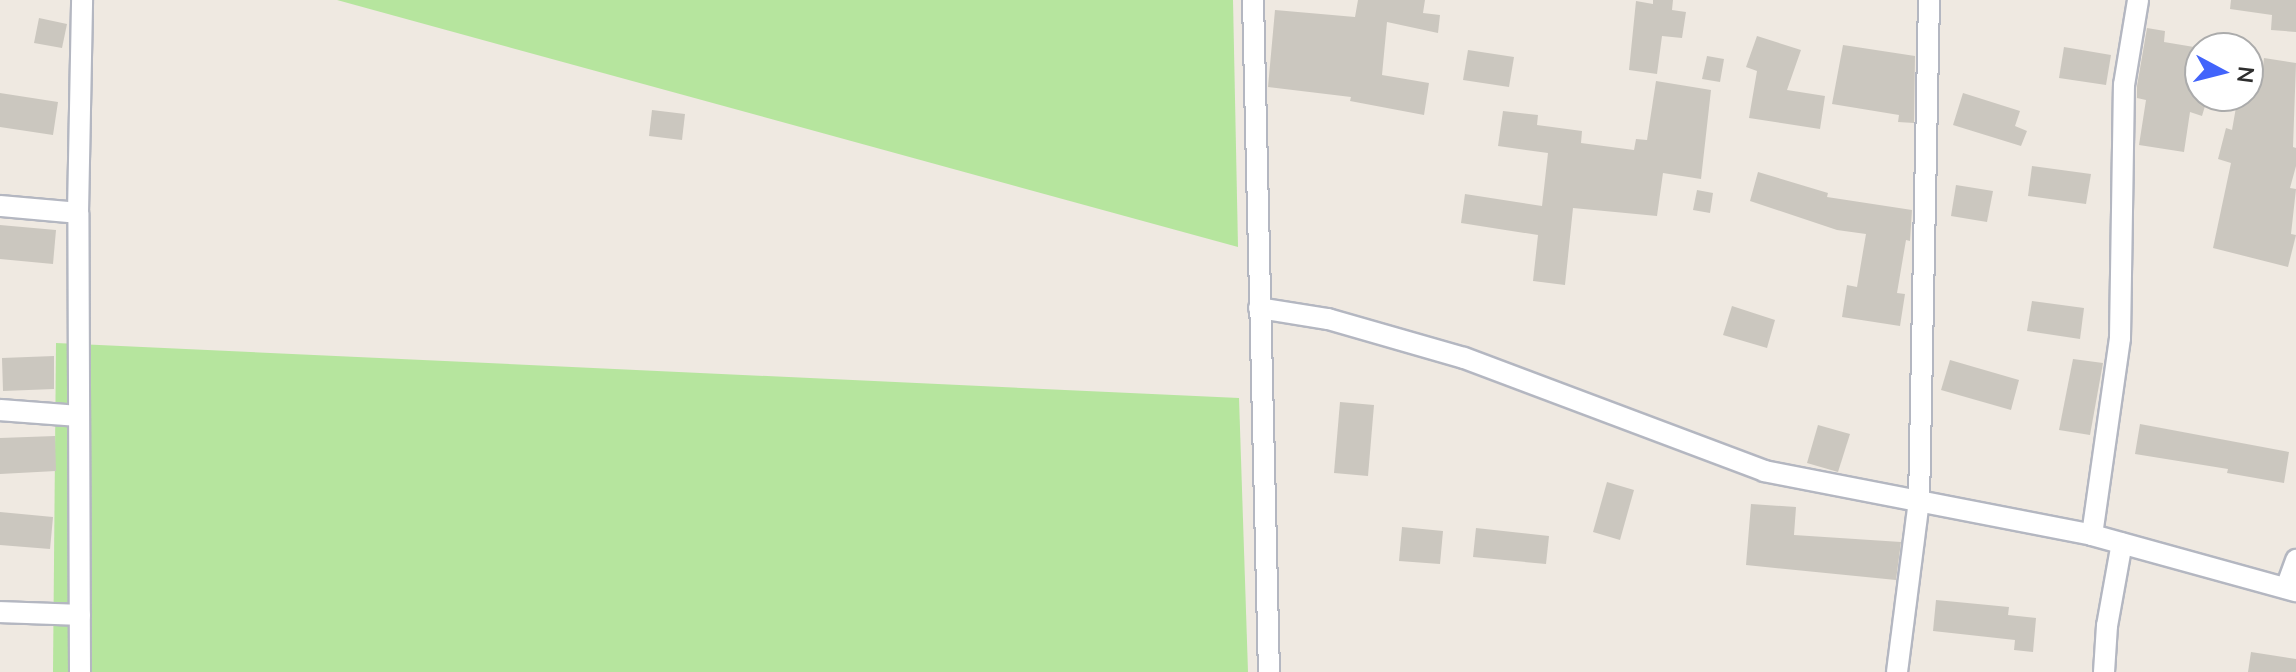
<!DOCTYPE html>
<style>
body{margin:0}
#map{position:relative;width:2296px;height:672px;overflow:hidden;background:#efe9e1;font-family:Mulish,sans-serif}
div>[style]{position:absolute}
.green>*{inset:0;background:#b6e59e}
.building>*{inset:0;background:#cbc7bf}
.roads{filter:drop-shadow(2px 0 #b4b7c1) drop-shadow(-2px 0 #b4b7c1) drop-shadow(0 2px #b4b7c1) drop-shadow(0 -2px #b4b7c1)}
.street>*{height:20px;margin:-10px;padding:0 10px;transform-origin:10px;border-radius:10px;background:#fff}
span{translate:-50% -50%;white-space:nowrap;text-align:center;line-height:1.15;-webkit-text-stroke:6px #fff;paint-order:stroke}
.north{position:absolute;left:2184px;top:32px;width:80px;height:80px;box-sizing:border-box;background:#fff;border:2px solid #ababab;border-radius:50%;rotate:97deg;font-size:22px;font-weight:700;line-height:32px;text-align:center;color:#2e2e2e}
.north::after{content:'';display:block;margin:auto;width:28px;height:36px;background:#4264fb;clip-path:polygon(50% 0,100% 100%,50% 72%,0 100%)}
</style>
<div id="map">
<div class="green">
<i style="clip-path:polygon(337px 0,1233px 0,1238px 247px)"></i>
<i style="clip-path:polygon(56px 343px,1239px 398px,1248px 672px,53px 672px)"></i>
</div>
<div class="building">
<i style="clip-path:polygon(1358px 0,1425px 0,1423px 13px,1440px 15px,1438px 33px,1387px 22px,1382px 75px,1429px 83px,1424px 115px,1350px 101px,1351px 97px,1268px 87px,1275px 10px,1355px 17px)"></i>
<i style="clip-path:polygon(1653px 0,1673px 0,1672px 10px,1686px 12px,1682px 38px,1662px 36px,1657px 74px,1629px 70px,1636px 1px,1653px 4px)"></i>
<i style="clip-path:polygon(2231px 0,2296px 0,2296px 32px,2271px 30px,2272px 15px,2230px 9px)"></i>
<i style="clip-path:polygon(39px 18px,67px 24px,62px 48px,34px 43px)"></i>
<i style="clip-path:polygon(2147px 28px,2165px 31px,2164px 42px,2200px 48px,2200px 96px,2208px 96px,2202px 116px,2190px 112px,2184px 152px,2139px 145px,2146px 100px,2137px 98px,2137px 86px)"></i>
<i style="clip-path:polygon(1757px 36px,1801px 50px,1787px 90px,1825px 96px,1820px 129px,1749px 118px,1757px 71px,1746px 67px)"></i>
<i style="clip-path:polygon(1843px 45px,1915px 56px,1914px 123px,1898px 122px,1899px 115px,1832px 104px)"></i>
<i style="clip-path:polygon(2064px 47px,2111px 55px,2106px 85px,2059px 78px)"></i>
<i style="clip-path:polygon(1468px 50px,1514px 57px,1509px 87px,1463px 80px)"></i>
<i style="clip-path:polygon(1707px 56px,1724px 59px,1720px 82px,1702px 79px)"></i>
<i style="clip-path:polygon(2264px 58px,2296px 63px,2293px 147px,2296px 148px,2296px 166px,2290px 188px,2296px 189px,2291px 234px,2296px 235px,2288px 267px,2213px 248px,2231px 163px,2218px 159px,2226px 128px,2232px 130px,2238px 96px,2248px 96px,2250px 73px,2262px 74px)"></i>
<i style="clip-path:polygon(1656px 81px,1711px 90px,1701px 179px,1663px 173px,1657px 216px,1573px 208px,1565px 285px,1533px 281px,1538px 235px,1461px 223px,1465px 194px,1542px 206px,1548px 153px,1498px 146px,1503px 111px,1538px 115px,1537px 125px,1582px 131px,1581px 143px,1634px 150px,1636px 139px,1647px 140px)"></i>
<i style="clip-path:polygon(0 93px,58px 102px,53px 135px,0 127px)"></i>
<i style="clip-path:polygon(1963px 93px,2020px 111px,2015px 126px,2027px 131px,2021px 146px,1953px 125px)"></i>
<i style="clip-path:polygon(652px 110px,685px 114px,682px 140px,649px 136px)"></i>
<i style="clip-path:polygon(2032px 166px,2091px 174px,2086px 204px,2028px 196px)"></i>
<i style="clip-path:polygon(1758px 172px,1828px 193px,1827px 197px,1912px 210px,1910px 241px,1906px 240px,1897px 293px,1905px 294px,1900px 326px,1842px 317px,1847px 285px,1857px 287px,1866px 234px,1837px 230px,1750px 201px)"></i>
<i style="clip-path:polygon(1956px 185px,1993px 191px,1987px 222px,1951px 216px)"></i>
<i style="clip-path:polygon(1697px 190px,1713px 193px,1710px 213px,1693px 210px)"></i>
<i style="clip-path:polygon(0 225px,56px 230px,53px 264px,0 259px)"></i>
<i style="clip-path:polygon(2032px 301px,2084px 308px,2080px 339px,2027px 331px)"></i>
<i style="clip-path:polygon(1732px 306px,1775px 320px,1767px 348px,1723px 335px)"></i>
<i style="clip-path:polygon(54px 356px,54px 389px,3px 391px,2px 358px)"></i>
<i style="clip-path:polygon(2073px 359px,2103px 363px,2090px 435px,2059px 430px)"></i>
<i style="clip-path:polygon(1950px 360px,2019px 380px,2011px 410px,1941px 390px)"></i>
<i style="clip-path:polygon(1340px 402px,1374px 405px,1368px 476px,1334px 473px)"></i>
<i style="clip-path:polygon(2140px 424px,2289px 452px,2284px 483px,2227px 473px,2228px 469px,2135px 454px)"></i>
<i style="clip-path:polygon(1818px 425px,1850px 434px,1838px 472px,1807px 463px)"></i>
<i style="clip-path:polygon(55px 436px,56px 471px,0 474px,0 438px)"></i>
<i style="clip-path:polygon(1607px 482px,1634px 490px,1620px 540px,1593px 532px)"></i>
<i style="clip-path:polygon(1751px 504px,1796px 507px,1794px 535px,1901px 542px,1896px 580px,1746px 565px)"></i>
<i style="clip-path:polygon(0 512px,53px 517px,50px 549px,0 545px)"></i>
<i style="clip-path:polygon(1402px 527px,1443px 531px,1440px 564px,1399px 561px)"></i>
<i style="clip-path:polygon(1476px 528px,1549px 536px,1546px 564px,1473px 557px)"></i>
<i style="clip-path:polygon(1936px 600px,2009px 607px,2008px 615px,2036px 618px,2033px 652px,2014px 650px,2015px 640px,1933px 631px)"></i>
<i style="clip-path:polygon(2251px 652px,2296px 659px,2296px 672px,2248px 672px)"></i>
</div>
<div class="roads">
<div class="street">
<i style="left:1253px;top:0;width:672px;rotate:88.64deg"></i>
<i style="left:0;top:206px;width:78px;rotate:5.1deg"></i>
<i style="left:1259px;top:308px;width:70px;rotate:9.1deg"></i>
<i style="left:1328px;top:319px;width:141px;rotate:16deg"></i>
<i style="left:1464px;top:358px;width:321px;rotate:20.6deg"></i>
<i style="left:1764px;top:471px;width:334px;rotate:11deg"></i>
<i style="left:2092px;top:535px;width:212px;rotate:15.4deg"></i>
<i style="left:0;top:410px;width:79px;rotate:4.3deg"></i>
<i style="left:2092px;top:535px;width:199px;rotate:-81.9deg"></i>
<i style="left:2120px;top:338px;width:253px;rotate:-89.1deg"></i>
<i style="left:2124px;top:85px;width:86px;rotate:-80.6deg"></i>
<i style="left:2286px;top:588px;width:30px;rotate:-70deg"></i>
<i style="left:0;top:612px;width:80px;rotate:2.1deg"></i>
<i style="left:80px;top:672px;width:459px;rotate:-90.2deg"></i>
<i style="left:78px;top:213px;width:213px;rotate:-88.9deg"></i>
<i style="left:1897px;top:672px;width:172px;rotate:-82.7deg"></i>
<i style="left:1919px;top:501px;width:501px;rotate:-88.86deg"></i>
<i style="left:2104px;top:672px;width:46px;rotate:-86.3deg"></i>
<i style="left:2107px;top:626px;width:84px;rotate:-79.8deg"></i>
</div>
</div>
<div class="north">N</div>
</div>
